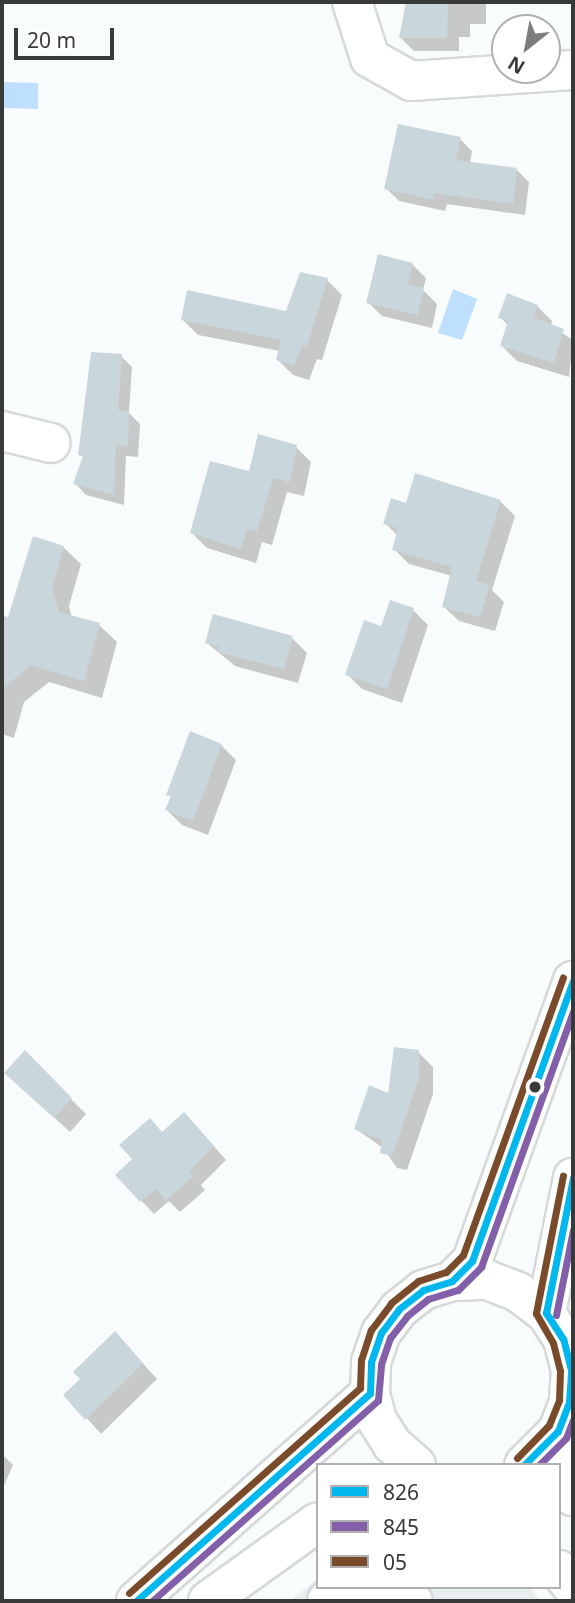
<!DOCTYPE html>
<style>
body{margin:0}
#map{position:relative;width:575px;height:1603px;overflow:hidden;background:#f9fcfc;font-family:"Noto Sans",sans-serif}
div>[style]{position:absolute}
.built>*{inset:0;background:#e7eff0}
.water>*{inset:0;background:#bedffe}
.shadow>*{inset:0;background:#0003}
.building>*{inset:0;background:#c9d7dc}
.roads{filter:drop-shadow(2px 0 #d7d9d9) drop-shadow(-2px 0 #d7d9d9) drop-shadow(0 2px #d7d9d9) drop-shadow(0 -2px #d7d9d9)}
.minor>*{height:38px;margin:-19px;padding:0 19px;transform-origin:19px;border-radius:19px;background:#feffff}
.major>*{height:38px;margin:-19px;padding:0 19px;transform-origin:19px;border-radius:19px;background:#feffff}
.bus-1>*{height:7px;margin:-3.5px;padding:0 3.5px;transform-origin:3.5px;border-radius:3.5px;background:#00b7ee}
.bus-2>*{height:7px;margin:-3.5px;padding:0 3.5px;transform-origin:3.5px;border-radius:3.5px;background:#825fa8}
.bus-3>*{height:7px;margin:-3.5px;padding:0 3.5px;transform-origin:3.5px;border-radius:3.5px;background:#7a4b2a}
.dots>*{width:19px;height:19px;translate:-50% -50%;box-sizing:border-box;border:4px solid #fff;border-radius:50%}
span{translate:-50% -50%;white-space:nowrap;text-align:center;line-height:1.15;-webkit-text-stroke:6px #fff;paint-order:stroke}
.frame{position:absolute;inset:0;border:4px solid #393a3a;pointer-events:none}
.legend{position:absolute;left:316px;top:1463px;width:245px;height:126px;box-sizing:border-box;background:#fff;border:2px solid #b0b0b0;margin:0;padding:9px 12px;list-style:none;font-size:21px;color:#393a3a}
.legend li{display:flex;align-items:center;gap:14px;height:35px}
.legend b{width:35px;border:2px solid #b0b0b0}
.north{position:absolute;left:491px;top:14px;width:70px;height:70px;box-sizing:border-box;background:#fff;border:2px solid #b0b0b0;border-radius:50%;rotate:211deg;font-size:19px;font-weight:700;line-height:28px;text-align:center;color:#393a3a}
.north::after{content:'';display:block;margin:auto;width:24px;height:32px;background:#7c7e7e;clip-path:polygon(50% 0,100% 100%,50% 72%,0 100%)}
.scale{position:absolute;left:14px;top:28px;width:100px;height:32px;box-sizing:border-box;border:4px solid #393a3a;border-top:0;padding-left:9px;font-size:21px;line-height:24px;white-space:nowrap;color:#393a3a;-webkit-text-stroke:5px #fff;paint-order:stroke}
</style>
<div id="map">
<div class="built">
<i style="clip-path:polygon(318px 1578px,318px 1587px,530px 1587px,540px 1601px,290px 1601px)"></i>
</div>
<div class="water">
<i style="clip-path:polygon(2px 82px,38px 83px,38px 109px,2px 108px)"></i>
<i style="clip-path:polygon(453px 289px,477px 299px,462px 340px,438px 333px)"></i>
</div>
<div class="shadow">
<i style="clip-path:polygon(407px 2px,486px 2px,486px 24px,470px 24px,470px 37px,459px 37px,459px 51px,414px 51px,401px 38px)"></i>
<i style="clip-path:polygon(460px 139px,472px 151px,470px 163px,517px 170px,529px 182px,525px 215px,447px 204px,445px 211px,399px 201px,386px 188px)"></i>
<i style="clip-path:polygon(412px 264px,426px 278px,423px 290px,437px 304px,432px 328px,382px 316px,368px 302px)"></i>
<i style="clip-path:polygon(327px 280px,342px 295px,322px 360px,317px 359px,309px 380px,293px 375px,278px 360px,280px 351px,198px 335px,183px 320px,287px 313px)"></i>
<i style="clip-path:polygon(537px 306px,552px 321px,551px 326px,573px 340px,569px 377px,517px 361px,502px 346px,508px 325px,500px 317px)"></i>
<i style="clip-path:polygon(121px 356px,132px 367px,129px 413px,140px 424px,138px 457px,126px 456px,124px 505px,86px 495px,75px 483px,84px 458px,80px 454px)"></i>
<i style="clip-path:polygon(296px 447px,311px 462px,304px 496px,287px 492px,272px 545px,262px 542px,256px 563px,207px 548px,192px 533px,250px 474px)"></i>
<i style="clip-path:polygon(500px 501px,515px 516px,492px 590px,504px 602px,495px 631px,459px 621px,443px 606px,452px 576px,409px 564px,394px 549px,398px 536px,385px 523px,408px 505px)"></i>
<i style="clip-path:polygon(63px 547px,81px 564px,69px 606px,72px 618px,99px 625px,117px 642px,102px 698px,49px 682px,24px 702px,14px 738px,2px 734px,2px 617px,9px 620px)"></i>
<i style="clip-path:polygon(413px 610px,428px 625px,402px 703px,362px 689px,347px 674px,383px 628px)"></i>
<i style="clip-path:polygon(292px 638px,307px 653px,298px 683px,235px 666px,207px 643px)"></i>
<i style="clip-path:polygon(221px 745px,236px 760px,208px 835px,182px 825px,167px 810px,172px 798px,168px 794px)"></i>
<i style="clip-path:polygon(418px 1052px,433px 1067px,433px 1094px,407px 1170px,397px 1168px,383px 1148px,356px 1129px,390px 1095px)"></i>
<i style="clip-path:polygon(25px 1053px,86px 1114px,70px 1132px,22px 1088px)"></i>
<i style="clip-path:polygon(197px 1127px,226px 1160px,201px 1185px,205px 1190px,180px 1212px,169px 1201px,154px 1214px,117px 1175px)"></i>
<i style="clip-path:polygon(129px 1348px,157px 1379px,101px 1434px,66px 1395px)"></i>
<i style="clip-path:polygon(2px 1454px,13px 1465px,2px 1490px)"></i>
</div>
<div class="building">
<i style="clip-path:polygon(406px 2px,448px 2px,447px 38px,399px 38px)"></i>
<i style="clip-path:polygon(398px 124px,461px 137px,456px 160px,517px 168px,513px 204px,434px 193px,433px 200px,384px 189px)"></i>
<i style="clip-path:polygon(378px 254px,413px 263px,408px 284px,424px 288px,418px 315px,366px 303px)"></i>
<i style="clip-path:polygon(300px 272px,328px 278px,307px 346px,302px 345px,294px 366px,276px 360px,281px 340px,181px 320px,187px 290px,286px 311px)"></i>
<i style="clip-path:polygon(507px 293px,538px 305px,534px 318px,564px 329px,554px 363px,500px 346px,508px 321px,498px 318px)"></i>
<i style="clip-path:polygon(91px 352px,122px 354px,118px 410px,129px 411px,128px 446px,116px 445px,114px 495px,73px 484px,83px 456px,78px 455px)"></i>
<i style="clip-path:polygon(258px 434px,297px 445px,290px 482px,273px 478px,257px 531px,247px 529px,241px 549px,190px 533px,210px 461px,249px 471px)"></i>
<i style="clip-path:polygon(415px 473px,501px 500px,476px 581px,490px 585px,480px 617px,442px 607px,452px 567px,392px 550px,398px 528px,383px 524px,391px 498px,406px 503px)"></i>
<i style="clip-path:polygon(33px 536px,64px 546px,52px 588px,59px 612px,100px 623px,84px 681px,31px 665px,2px 689px,2px 615px,8px 617px)"></i>
<i style="clip-path:polygon(390px 600px,414px 608px,387px 689px,345px 675px,364px 620px,381px 626px)"></i>
<i style="clip-path:polygon(213px 614px,293px 636px,284px 669px,218px 652px,220px 647px,205px 643px)"></i>
<i style="clip-path:polygon(190px 731px,222px 744px,193px 821px,165px 810px,171px 796px,166px 795px)"></i>
<i style="clip-path:polygon(394px 1047px,419px 1050px,419px 1078px,392px 1156px,380px 1153px,382px 1140px,354px 1129px,369px 1085px,388px 1093px)"></i>
<i style="clip-path:polygon(25px 1050px,72px 1098px,54px 1118px,4px 1073px)"></i>
<i style="clip-path:polygon(184px 1112px,214px 1146px,189px 1171px,194px 1176px,166px 1200px,156px 1189px,140px 1202px,115px 1175px,132px 1159px,119px 1145px,150px 1118px,162px 1132px)"></i>
<i style="clip-path:polygon(115px 1331px,143px 1363px,85px 1420px,63px 1395px,80px 1379px,73px 1372px)"></i>
</div>
<div class="roads">
<div class="minor">
<i style="left:352px;top:2px;width:59px;rotate:72.2deg"></i>
<i style="left:370px;top:58px;width:47px;rotate:29.3deg"></i>
<i style="left:411px;top:81px;width:162px;rotate:-3.9deg"></i>
<i style="left:2px;top:431px;width:50px;rotate:13.8deg"></i>
<i style="left:327px;top:1601px;width:11px;rotate:-45deg"></i>
<i style="left:335px;top:1593px;width:38px;rotate:-9deg"></i>
<i style="left:373px;top:1587px;width:42px;rotate:19.3deg"></i>
</div>
<div class="major">
<i style="left:452px;top:1281px;width:28px;rotate:-45deg"></i>
<i style="left:472px;top:1261px;width:298px;rotate:-70.2deg"></i>
<i style="left:546px;top:1313px;width:138px;rotate:-78.7deg"></i>
<i style="left:558px;top:1431px;width:67px;rotate:77deg"></i>
<i style="left:416px;top:1465px;width:32px;rotate:-139deg"></i>
<i style="left:392px;top:1444px;width:28px;rotate:-122deg"></i>
<i style="left:377px;top:1420px;width:28px;rotate:-105deg"></i>
<i style="left:370px;top:1393px;width:31px;rotate:-88deg"></i>
<i style="left:371px;top:1362px;width:31px;rotate:-71deg"></i>
<i style="left:381px;top:1333px;width:30px;rotate:-53deg"></i>
<i style="left:399px;top:1309px;width:31px;rotate:-38deg"></i>
<i style="left:423px;top:1290px;width:30px;rotate:-17deg"></i>
<i style="left:452px;top:1281px;width:35px;rotate:-2deg"></i>
<i style="left:487px;top:1280px;width:33px;rotate:21deg"></i>
<i style="left:518px;top:1292px;width:35px;rotate:37deg"></i>
<i style="left:546px;top:1313px;width:31px;rotate:57deg"></i>
<i style="left:563px;top:1339px;width:32px;rotate:76deg"></i>
<i style="left:571px;top:1370px;width:32px;rotate:94deg"></i>
<i style="left:569px;top:1402px;width:31px;rotate:111deg"></i>
<i style="left:558px;top:1431px;width:48px;rotate:135deg"></i>
<i style="left:559px;top:1570px;width:22px;rotate:51deg"></i>
<i style="left:136px;top:1601px;width:313px;rotate:-41.6deg"></i>
<i style="left:208px;top:1601px;width:135px;rotate:-35.7deg"></i>
</div>
</div>
<div class="bus-1">
<i style="left:546px;top:1313px;width:138px;rotate:-78.7deg"></i>
<i style="left:370px;top:1393px;width:31px;rotate:-88deg"></i>
<i style="left:371px;top:1362px;width:31px;rotate:-71deg"></i>
<i style="left:381px;top:1333px;width:30px;rotate:-53deg"></i>
<i style="left:399px;top:1309px;width:31px;rotate:-38deg"></i>
<i style="left:423px;top:1290px;width:30px;rotate:-17deg"></i>
<i style="left:452px;top:1281px;width:28px;rotate:-45deg"></i>
<i style="left:472px;top:1261px;width:298px;rotate:-70.2deg"></i>
<i style="left:524px;top:1465px;width:48px;rotate:-45deg"></i>
<i style="left:558px;top:1431px;width:31px;rotate:-69deg"></i>
<i style="left:569px;top:1402px;width:32px;rotate:-86deg"></i>
<i style="left:571px;top:1370px;width:32px;rotate:-104deg"></i>
<i style="left:563px;top:1339px;width:31px;rotate:-123deg"></i>
<i style="left:136px;top:1601px;width:313px;rotate:-41.6deg"></i>
</div>
<div class="bus-2">
<i style="left:556px;top:1315px;width:87px;rotate:-78.7deg"></i>
<i style="left:539px;top:1465px;width:38px;rotate:-45deg"></i>
<i style="left:566px;top:1438px;width:19px;rotate:-69deg"></i>
<i style="left:152px;top:1601px;width:302px;rotate:-41.6deg"></i>
<i style="left:378px;top:1400px;width:36px;rotate:-85deg"></i>
<i style="left:381px;top:1364px;width:28px;rotate:-71deg"></i>
<i style="left:390px;top:1338px;width:28px;rotate:-52deg"></i>
<i style="left:407px;top:1316px;width:27px;rotate:-39deg"></i>
<i style="left:428px;top:1299px;width:31px;rotate:-17deg"></i>
<i style="left:458px;top:1290px;width:33px;rotate:-45deg"></i>
<i style="left:481px;top:1267px;width:272px;rotate:-70.2deg"></i>
</div>
<div class="bus-3">
<i style="left:517px;top:1458px;width:46px;rotate:-45.9deg"></i>
<i style="left:549px;top:1425px;width:27px;rotate:-68deg"></i>
<i style="left:559px;top:1400px;width:29px;rotate:-88deg"></i>
<i style="left:560px;top:1371px;width:29px;rotate:-104deg"></i>
<i style="left:553px;top:1343px;width:34px;rotate:-120deg"></i>
<i style="left:536px;top:1313px;width:140px;rotate:-78.9deg"></i>
<i style="left:129px;top:1593px;width:309px;rotate:-41.6deg"></i>
<i style="left:360px;top:1388px;width:28px;rotate:-88deg"></i>
<i style="left:361px;top:1360px;width:32px;rotate:-72deg"></i>
<i style="left:371px;top:1330px;width:34px;rotate:-53deg"></i>
<i style="left:391px;top:1303px;width:35px;rotate:-39deg"></i>
<i style="left:418px;top:1281px;width:29px;rotate:-18deg"></i>
<i style="left:446px;top:1272px;width:24px;rotate:-45deg"></i>
<i style="left:463px;top:1255px;width:295px;rotate:-70.2deg"></i>
</div>
<div class="dots">
<i style="left:535px;top:1087px;background:#393a3a"></i>
</div>
<div class="frame"></div>
<ul class="legend">
<li><b style="height:9px;background:#00b7ee"></b>826</li>
<li><b style="height:9px;background:#825fa8"></b>845</li>
<li><b style="height:9px;background:#7a4b2a"></b>05</li>
</ul>
<div class="north">N</div>
<div class="scale">20 m</div>
</div>
